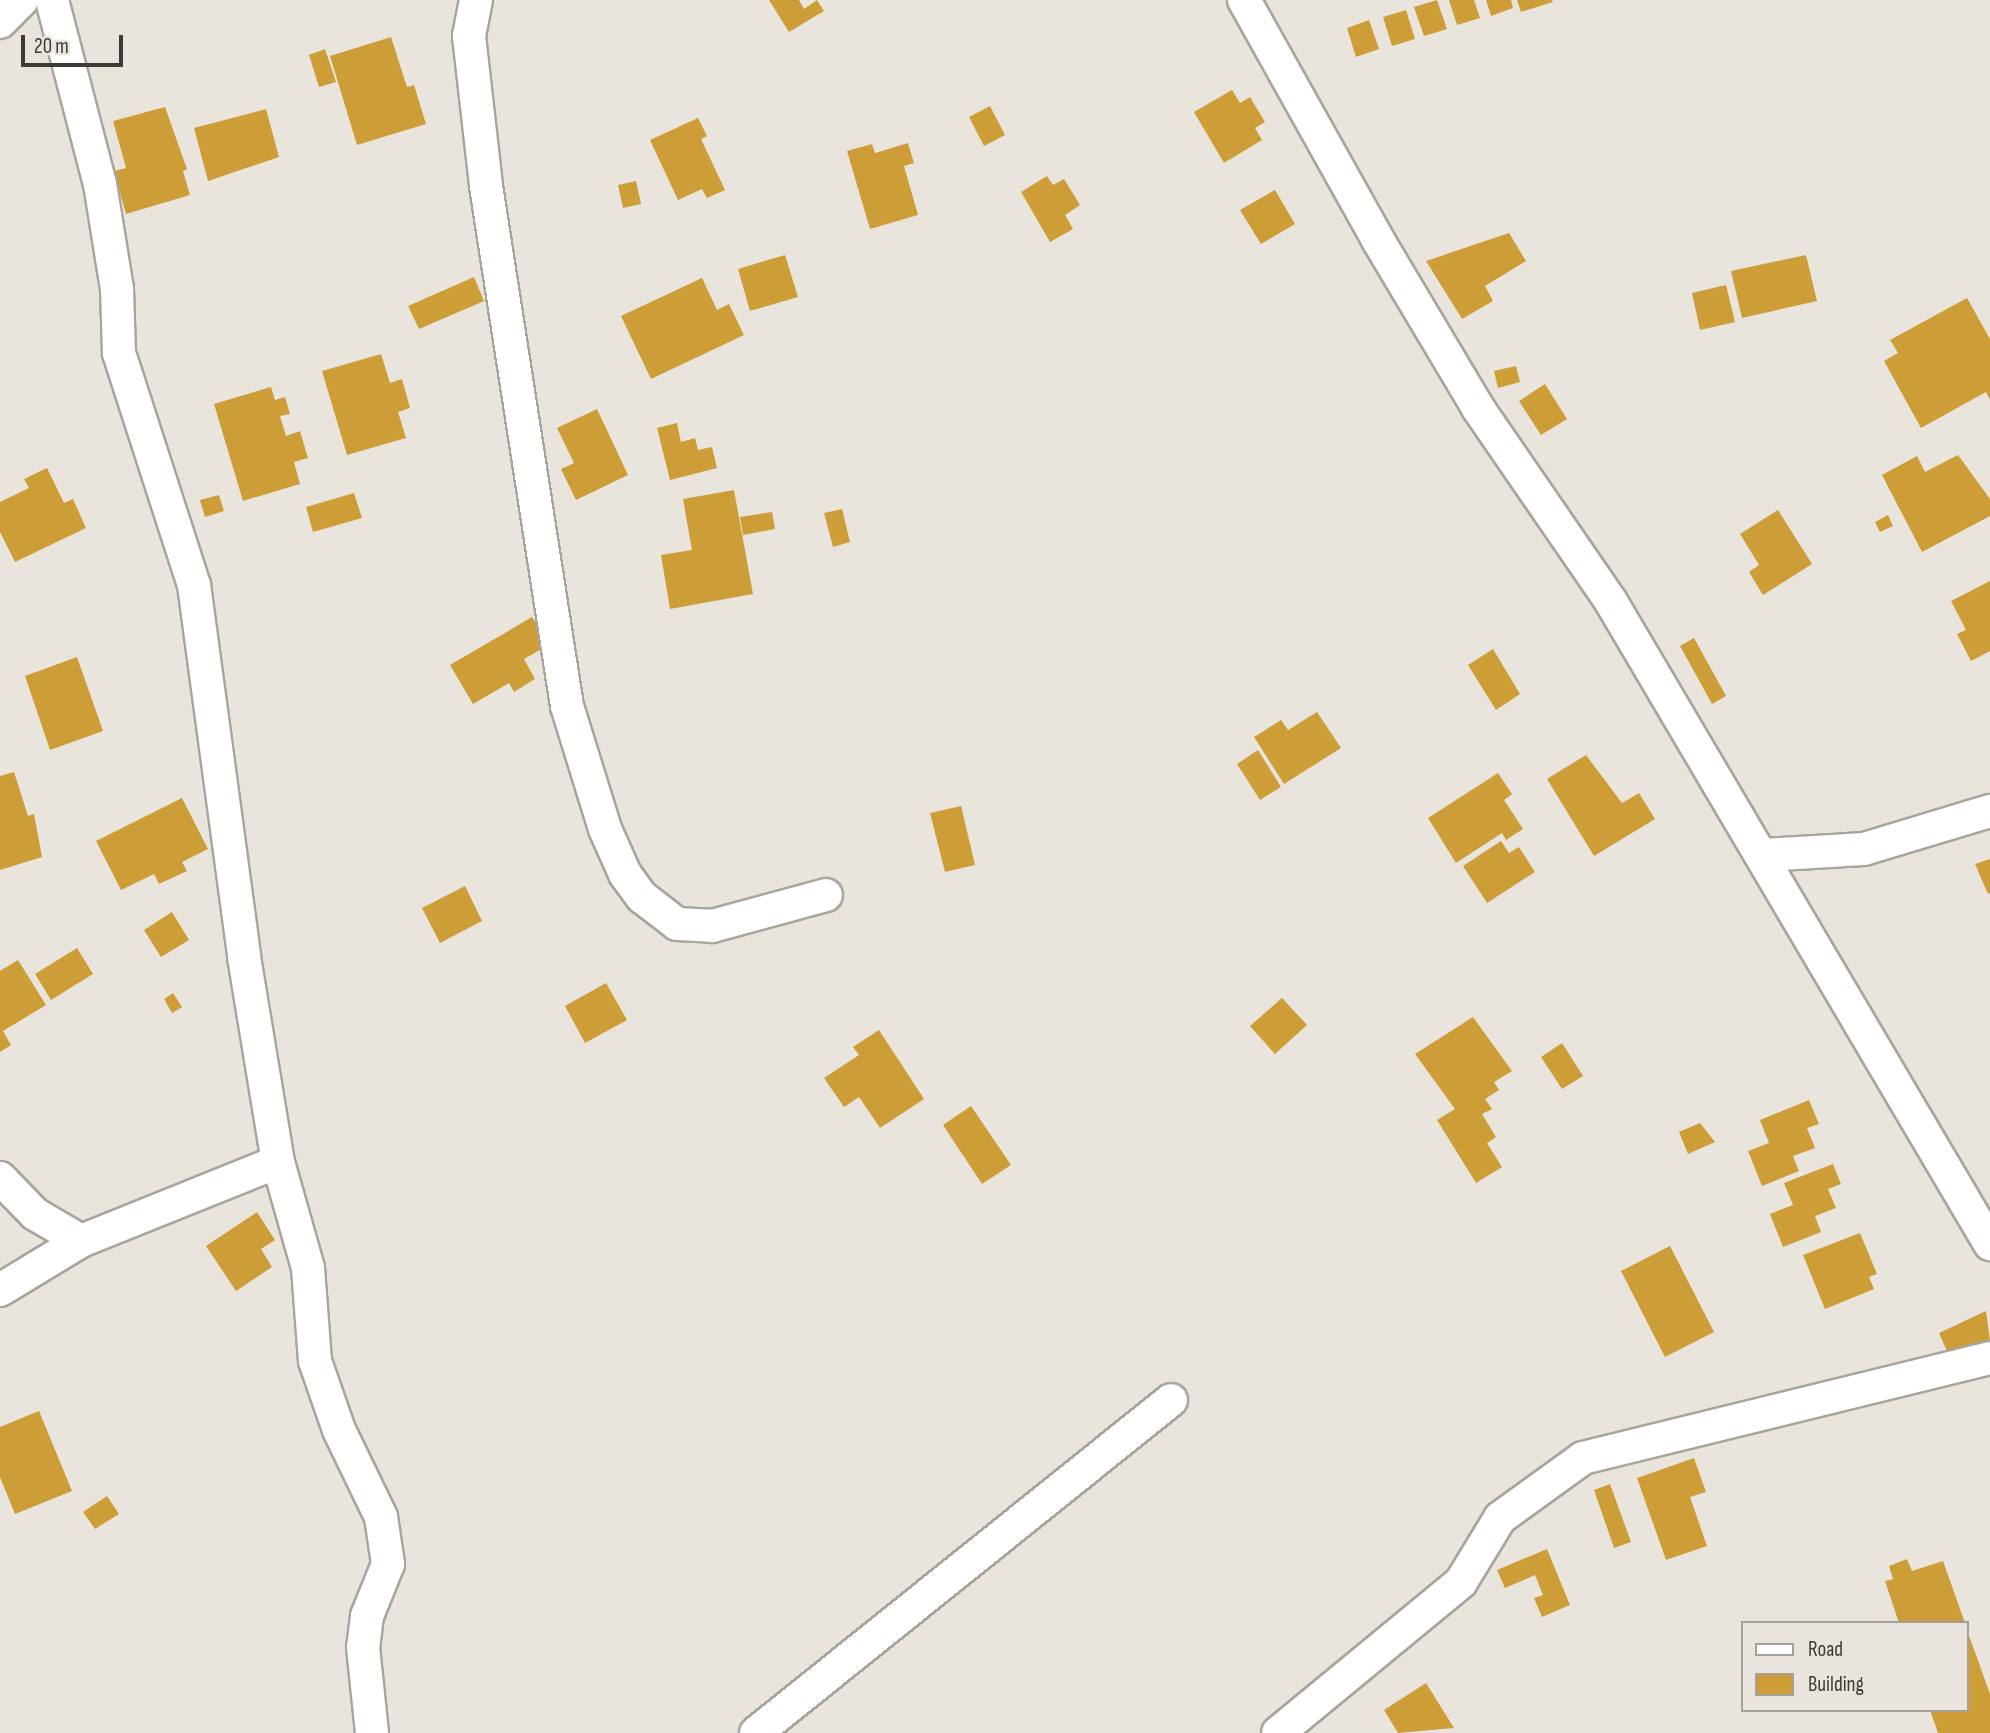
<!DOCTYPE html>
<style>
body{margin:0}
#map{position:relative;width:1990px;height:1733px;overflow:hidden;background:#eae5dc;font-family:"Sofia Sans Condensed",sans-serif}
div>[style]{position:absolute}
.building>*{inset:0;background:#cd9d37}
.roads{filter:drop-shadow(2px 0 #a9a49c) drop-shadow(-2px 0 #a9a49c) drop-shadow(0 2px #a9a49c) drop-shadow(0 -2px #a9a49c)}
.street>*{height:32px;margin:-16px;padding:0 16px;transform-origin:16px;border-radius:16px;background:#fff}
span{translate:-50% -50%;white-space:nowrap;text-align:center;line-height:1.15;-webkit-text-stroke:5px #eae5dc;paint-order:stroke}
.legend{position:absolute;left:1741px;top:1621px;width:228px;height:91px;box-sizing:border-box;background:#eae5dc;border:2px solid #a5a19a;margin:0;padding:9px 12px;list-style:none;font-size:21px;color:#3d3b38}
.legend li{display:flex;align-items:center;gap:14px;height:35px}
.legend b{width:35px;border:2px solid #a5a19a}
.scale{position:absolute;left:21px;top:35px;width:102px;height:32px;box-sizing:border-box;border:4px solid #3d3b38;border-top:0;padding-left:9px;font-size:21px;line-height:24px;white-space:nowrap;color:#3d3b38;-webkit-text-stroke:5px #eae5dc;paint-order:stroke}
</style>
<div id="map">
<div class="building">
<i style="clip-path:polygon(769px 0,799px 0,804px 9px,817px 0,824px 11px,789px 32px)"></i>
<i style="clip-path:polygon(1437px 0,1447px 29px,1424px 36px,1414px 7px)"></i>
<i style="clip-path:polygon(1449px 0,1474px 0,1480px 18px,1457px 25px)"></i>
<i style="clip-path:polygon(1486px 0,1511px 0,1513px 8px,1491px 16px)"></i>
<i style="clip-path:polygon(1517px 0,1552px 0,1553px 2px,1521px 12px)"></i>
<i style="clip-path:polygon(1406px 10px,1415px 39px,1392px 46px,1383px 17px)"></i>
<i style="clip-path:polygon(1369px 20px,1379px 49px,1356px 57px,1347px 28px)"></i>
<i style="clip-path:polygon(391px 37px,407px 87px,414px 85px,426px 124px,357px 145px,330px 56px)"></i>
<i style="clip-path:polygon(325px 49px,336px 82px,319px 87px,309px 55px)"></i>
<i style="clip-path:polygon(1232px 90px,1240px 103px,1250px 97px,1265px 122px,1255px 128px,1262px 140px,1224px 163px,1194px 112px)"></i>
<i style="clip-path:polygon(990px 106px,1005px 135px,984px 146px,969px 117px)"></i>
<i style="clip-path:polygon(165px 107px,187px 169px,183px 171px,190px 195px,126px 214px,114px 171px,126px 168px,113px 121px)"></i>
<i style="clip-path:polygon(266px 109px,279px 157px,208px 181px,194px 128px)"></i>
<i style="clip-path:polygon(698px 118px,707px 136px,701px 139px,725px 190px,707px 198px,702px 189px,678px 200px,650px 140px)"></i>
<i style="clip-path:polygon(908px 143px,914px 163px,904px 166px,918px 215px,870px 229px,847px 151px,872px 144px,875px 153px)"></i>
<i style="clip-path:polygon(1047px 176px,1053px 185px,1064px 179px,1080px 205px,1065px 215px,1073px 229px,1050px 242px,1021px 192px)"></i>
<i style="clip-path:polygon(636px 181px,641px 204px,623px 208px,618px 185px)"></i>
<i style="clip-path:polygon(1275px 190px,1295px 224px,1261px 244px,1240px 210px)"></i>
<i style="clip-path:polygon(1509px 233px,1526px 261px,1485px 286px,1493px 301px,1462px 319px,1426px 261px)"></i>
<i style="clip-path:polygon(785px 255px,798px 297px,750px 311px,738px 269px)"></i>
<i style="clip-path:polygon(1806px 255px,1817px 301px,1742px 318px,1731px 271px)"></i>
<i style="clip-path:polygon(474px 277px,484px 301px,419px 329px,408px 306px)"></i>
<i style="clip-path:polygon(702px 278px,717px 310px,729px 304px,744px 335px,651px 379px,621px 316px)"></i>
<i style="clip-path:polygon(1726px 285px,1735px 322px,1700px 330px,1692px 293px)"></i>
<i style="clip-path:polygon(1967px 298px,1990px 339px,1990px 400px,1986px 392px,1921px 428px,1884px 361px,1898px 353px,1890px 340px)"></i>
<i style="clip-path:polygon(381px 354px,390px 383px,402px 379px,410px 408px,398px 412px,406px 438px,347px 455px,322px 371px)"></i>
<i style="clip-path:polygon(1516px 366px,1520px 382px,1498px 388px,1494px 371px)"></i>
<i style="clip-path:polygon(1545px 384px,1567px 419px,1541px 435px,1519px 401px)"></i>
<i style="clip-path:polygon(271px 387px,275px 400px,285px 397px,290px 414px,280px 416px,286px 436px,300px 431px,308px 458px,294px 462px,300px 484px,243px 501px,214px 404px)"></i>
<i style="clip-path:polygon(597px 409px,628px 475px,576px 500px,561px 469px,574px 463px,557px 428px)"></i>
<i style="clip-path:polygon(677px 423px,681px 442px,695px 438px,698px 450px,712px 447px,717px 468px,670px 480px,657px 428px)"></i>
<i style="clip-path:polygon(1958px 455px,1990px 499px,1990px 516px,1922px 552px,1882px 475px,1917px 456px,1925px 472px)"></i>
<i style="clip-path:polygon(47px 468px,64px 503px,73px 499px,86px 528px,15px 562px,0 532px,0 502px,29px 488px,24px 479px)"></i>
<i style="clip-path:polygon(734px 490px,753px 594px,670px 609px,661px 555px,692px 550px,683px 499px)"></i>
<i style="clip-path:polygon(354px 493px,362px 518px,313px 532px,306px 507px)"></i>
<i style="clip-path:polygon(219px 495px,224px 511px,205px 517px,200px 500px)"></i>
<i style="clip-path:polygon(842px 509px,850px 542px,833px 547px,824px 513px)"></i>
<i style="clip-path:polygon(1778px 510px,1812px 564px,1763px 595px,1749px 572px,1759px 565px,1740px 534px)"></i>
<i style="clip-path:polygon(772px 512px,775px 529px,743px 535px,740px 517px)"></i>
<i style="clip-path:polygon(1888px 515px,1893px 526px,1880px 532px,1875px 522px)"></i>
<i style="clip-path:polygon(1990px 581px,1990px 651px,1971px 661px,1957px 634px,1966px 630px,1951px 601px)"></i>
<i style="clip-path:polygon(532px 617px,549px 645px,524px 659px,535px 679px,514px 692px,509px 683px,473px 704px,450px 665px)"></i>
<i style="clip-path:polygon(1694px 638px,1726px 696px,1712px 704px,1680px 646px)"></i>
<i style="clip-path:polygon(1493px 649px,1520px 694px,1496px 710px,1468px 665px)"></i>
<i style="clip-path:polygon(77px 657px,103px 731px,50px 750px,25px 676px)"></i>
<i style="clip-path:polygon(1317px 712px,1341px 748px,1284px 784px,1254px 737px,1281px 720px,1288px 730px)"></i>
<i style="clip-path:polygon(1258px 750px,1281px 787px,1260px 800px,1237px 764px)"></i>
<i style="clip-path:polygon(1586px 755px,1622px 803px,1639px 793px,1655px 819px,1594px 856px,1547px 779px)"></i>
<i style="clip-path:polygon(14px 772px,28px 816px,34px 814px,42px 857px,0 870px,0 776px)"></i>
<i style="clip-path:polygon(1498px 773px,1512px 794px,1504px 800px,1523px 829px,1506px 840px,1502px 833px,1456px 863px,1428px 818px)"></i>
<i style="clip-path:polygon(182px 798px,208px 849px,182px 862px,187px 871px,159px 884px,154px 874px,121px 890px,96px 841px)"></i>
<i style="clip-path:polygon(961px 806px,975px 865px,945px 872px,930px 813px)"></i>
<i style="clip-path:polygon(1501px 841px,1509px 853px,1519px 847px,1535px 872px,1487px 903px,1463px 866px)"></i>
<i style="clip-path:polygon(1990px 859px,1990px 893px,1988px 894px,1975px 864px)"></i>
<i style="clip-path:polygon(465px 886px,482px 921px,440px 943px,422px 908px)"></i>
<i style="clip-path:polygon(172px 912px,189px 940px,161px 957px,144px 930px)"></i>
<i style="clip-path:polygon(77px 948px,93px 974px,51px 1000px,35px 974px)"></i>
<i style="clip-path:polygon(18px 960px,46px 1005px,3px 1031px,11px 1045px,0 1052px,0 971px)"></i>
<i style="clip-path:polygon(606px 983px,627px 1020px,585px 1043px,565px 1006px)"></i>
<i style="clip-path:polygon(173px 993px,182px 1007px,172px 1013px,164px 999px)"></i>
<i style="clip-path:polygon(1282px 998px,1307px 1025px,1275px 1054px,1250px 1026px)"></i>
<i style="clip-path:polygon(1473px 1017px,1512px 1071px,1494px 1082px,1499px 1090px,1485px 1099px,1492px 1109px,1482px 1114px,1496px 1137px,1487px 1143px,1502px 1167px,1476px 1183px,1437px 1120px,1455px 1109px,1415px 1054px)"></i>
<i style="clip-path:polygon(879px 1030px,924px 1099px,880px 1128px,859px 1097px,844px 1107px,824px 1078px,859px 1055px,853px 1047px)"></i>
<i style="clip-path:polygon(1562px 1043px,1583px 1076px,1562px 1089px,1541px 1057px)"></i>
<i style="clip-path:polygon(1809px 1100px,1819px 1124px,1807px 1128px,1815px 1148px,1793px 1156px,1799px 1171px,1762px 1186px,1748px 1151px,1769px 1143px,1760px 1120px)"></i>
<i style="clip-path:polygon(971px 1106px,1011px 1165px,982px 1184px,943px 1125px)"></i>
<i style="clip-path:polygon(1700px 1123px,1715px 1142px,1688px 1154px,1679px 1132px)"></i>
<i style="clip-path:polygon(1833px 1164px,1841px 1184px,1828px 1189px,1836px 1208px,1815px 1216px,1821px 1232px,1783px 1247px,1770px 1214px,1793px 1205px,1784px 1183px)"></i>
<i style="clip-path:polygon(257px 1212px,275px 1240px,261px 1249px,272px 1267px,236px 1291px,206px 1246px)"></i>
<i style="clip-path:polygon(1860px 1233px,1877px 1274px,1869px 1277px,1874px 1289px,1825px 1309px,1803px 1255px)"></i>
<i style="clip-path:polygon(1670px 1246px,1714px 1332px,1665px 1357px,1621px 1271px)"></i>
<i style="clip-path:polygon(1986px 1311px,1990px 1341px,1951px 1360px,1939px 1333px)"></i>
<i style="clip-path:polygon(39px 1411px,72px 1491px,15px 1514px,0 1477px,0 1427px)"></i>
<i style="clip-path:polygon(1694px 1458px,1706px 1492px,1690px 1497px,1707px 1546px,1666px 1560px,1637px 1478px)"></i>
<i style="clip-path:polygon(1610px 1484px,1631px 1542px,1614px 1548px,1594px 1490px)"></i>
<i style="clip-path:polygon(107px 1496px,119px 1514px,95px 1529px,83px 1512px)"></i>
<i style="clip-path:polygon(1547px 1549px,1570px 1605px,1542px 1617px,1534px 1598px,1543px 1595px,1535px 1575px,1505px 1588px,1497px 1570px)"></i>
<i style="clip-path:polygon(1907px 1559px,1912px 1571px,1943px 1561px,1965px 1623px,1899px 1623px,1885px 1581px,1893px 1579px,1889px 1566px)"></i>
<i style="clip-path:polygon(1967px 1630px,1990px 1694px,1990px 1733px,1938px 1733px,1930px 1710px,1967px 1710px)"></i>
<i style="clip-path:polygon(1426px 1683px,1454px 1728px,1398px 1733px,1384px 1710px)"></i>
</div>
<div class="roads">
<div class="street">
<i style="left:52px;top:0;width:190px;rotate:75.4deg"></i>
<i style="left:100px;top:184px;width:106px;rotate:80.8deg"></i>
<i style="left:117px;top:289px;width:64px;rotate:88.2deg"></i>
<i style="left:119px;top:353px;width:244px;rotate:72.1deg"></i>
<i style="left:194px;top:585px;width:375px;rotate:82.3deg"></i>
<i style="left:244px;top:957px;width:208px;rotate:80.6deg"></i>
<i style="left:278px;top:1162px;width:110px;rotate:74.2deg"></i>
<i style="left:308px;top:1268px;width:93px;rotate:85.7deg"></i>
<i style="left:315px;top:1361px;width:73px;rotate:70.8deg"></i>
<i style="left:339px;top:1430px;width:97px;rotate:64.2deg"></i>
<i style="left:381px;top:1517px;width:48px;rotate:81.5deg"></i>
<i style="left:388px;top:1564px;width:56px;rotate:112deg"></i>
<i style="left:367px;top:1616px;width:31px;rotate:97deg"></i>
<i style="left:363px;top:1647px;width:86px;rotate:84deg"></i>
<i style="left:476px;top:0;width:37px;rotate:101deg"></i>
<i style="left:469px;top:36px;width:151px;rotate:83.5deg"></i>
<i style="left:486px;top:186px;width:526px;rotate:81.15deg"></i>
<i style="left:567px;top:706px;width:129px;rotate:72.8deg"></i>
<i style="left:605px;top:829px;width:49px;rotate:66deg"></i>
<i style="left:625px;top:874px;width:29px;rotate:54deg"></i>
<i style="left:642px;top:897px;width:44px;rotate:37.6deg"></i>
<i style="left:677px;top:924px;width:35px;rotate:3deg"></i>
<i style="left:712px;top:926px;width:118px;rotate:-15.2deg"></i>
<i style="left:1244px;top:0;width:275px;rotate:60.8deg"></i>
<i style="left:1378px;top:240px;width:196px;rotate:59.2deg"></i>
<i style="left:1478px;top:408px;width:233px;rotate:55.5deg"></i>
<i style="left:1610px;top:600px;width:748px;rotate:59.46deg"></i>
<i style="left:0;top:22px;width:31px;rotate:-45deg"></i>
<i style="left:1763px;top:855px;width:101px;rotate:-3.4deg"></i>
<i style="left:1864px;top:849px;width:132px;rotate:-16.8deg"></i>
<i style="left:0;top:1178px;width:50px;rotate:45.8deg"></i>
<i style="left:35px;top:1214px;width:53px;rotate:30.4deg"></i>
<i style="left:0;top:1290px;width:95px;rotate:-31.2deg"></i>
<i style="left:81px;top:1241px;width:212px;rotate:-21.9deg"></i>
<i style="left:756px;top:1733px;width:532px;rotate:-38.74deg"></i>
<i style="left:1278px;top:1733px;width:237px;rotate:-39.5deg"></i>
<i style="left:1461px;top:1582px;width:75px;rotate:-58.6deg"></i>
<i style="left:1500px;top:1518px;width:102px;rotate:-35.9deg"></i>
<i style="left:1583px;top:1458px;width:419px;rotate:-13.8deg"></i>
</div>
</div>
<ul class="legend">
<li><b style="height:9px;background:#fff"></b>Road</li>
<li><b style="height:19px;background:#cd9d37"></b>Building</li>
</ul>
<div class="scale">20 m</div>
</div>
